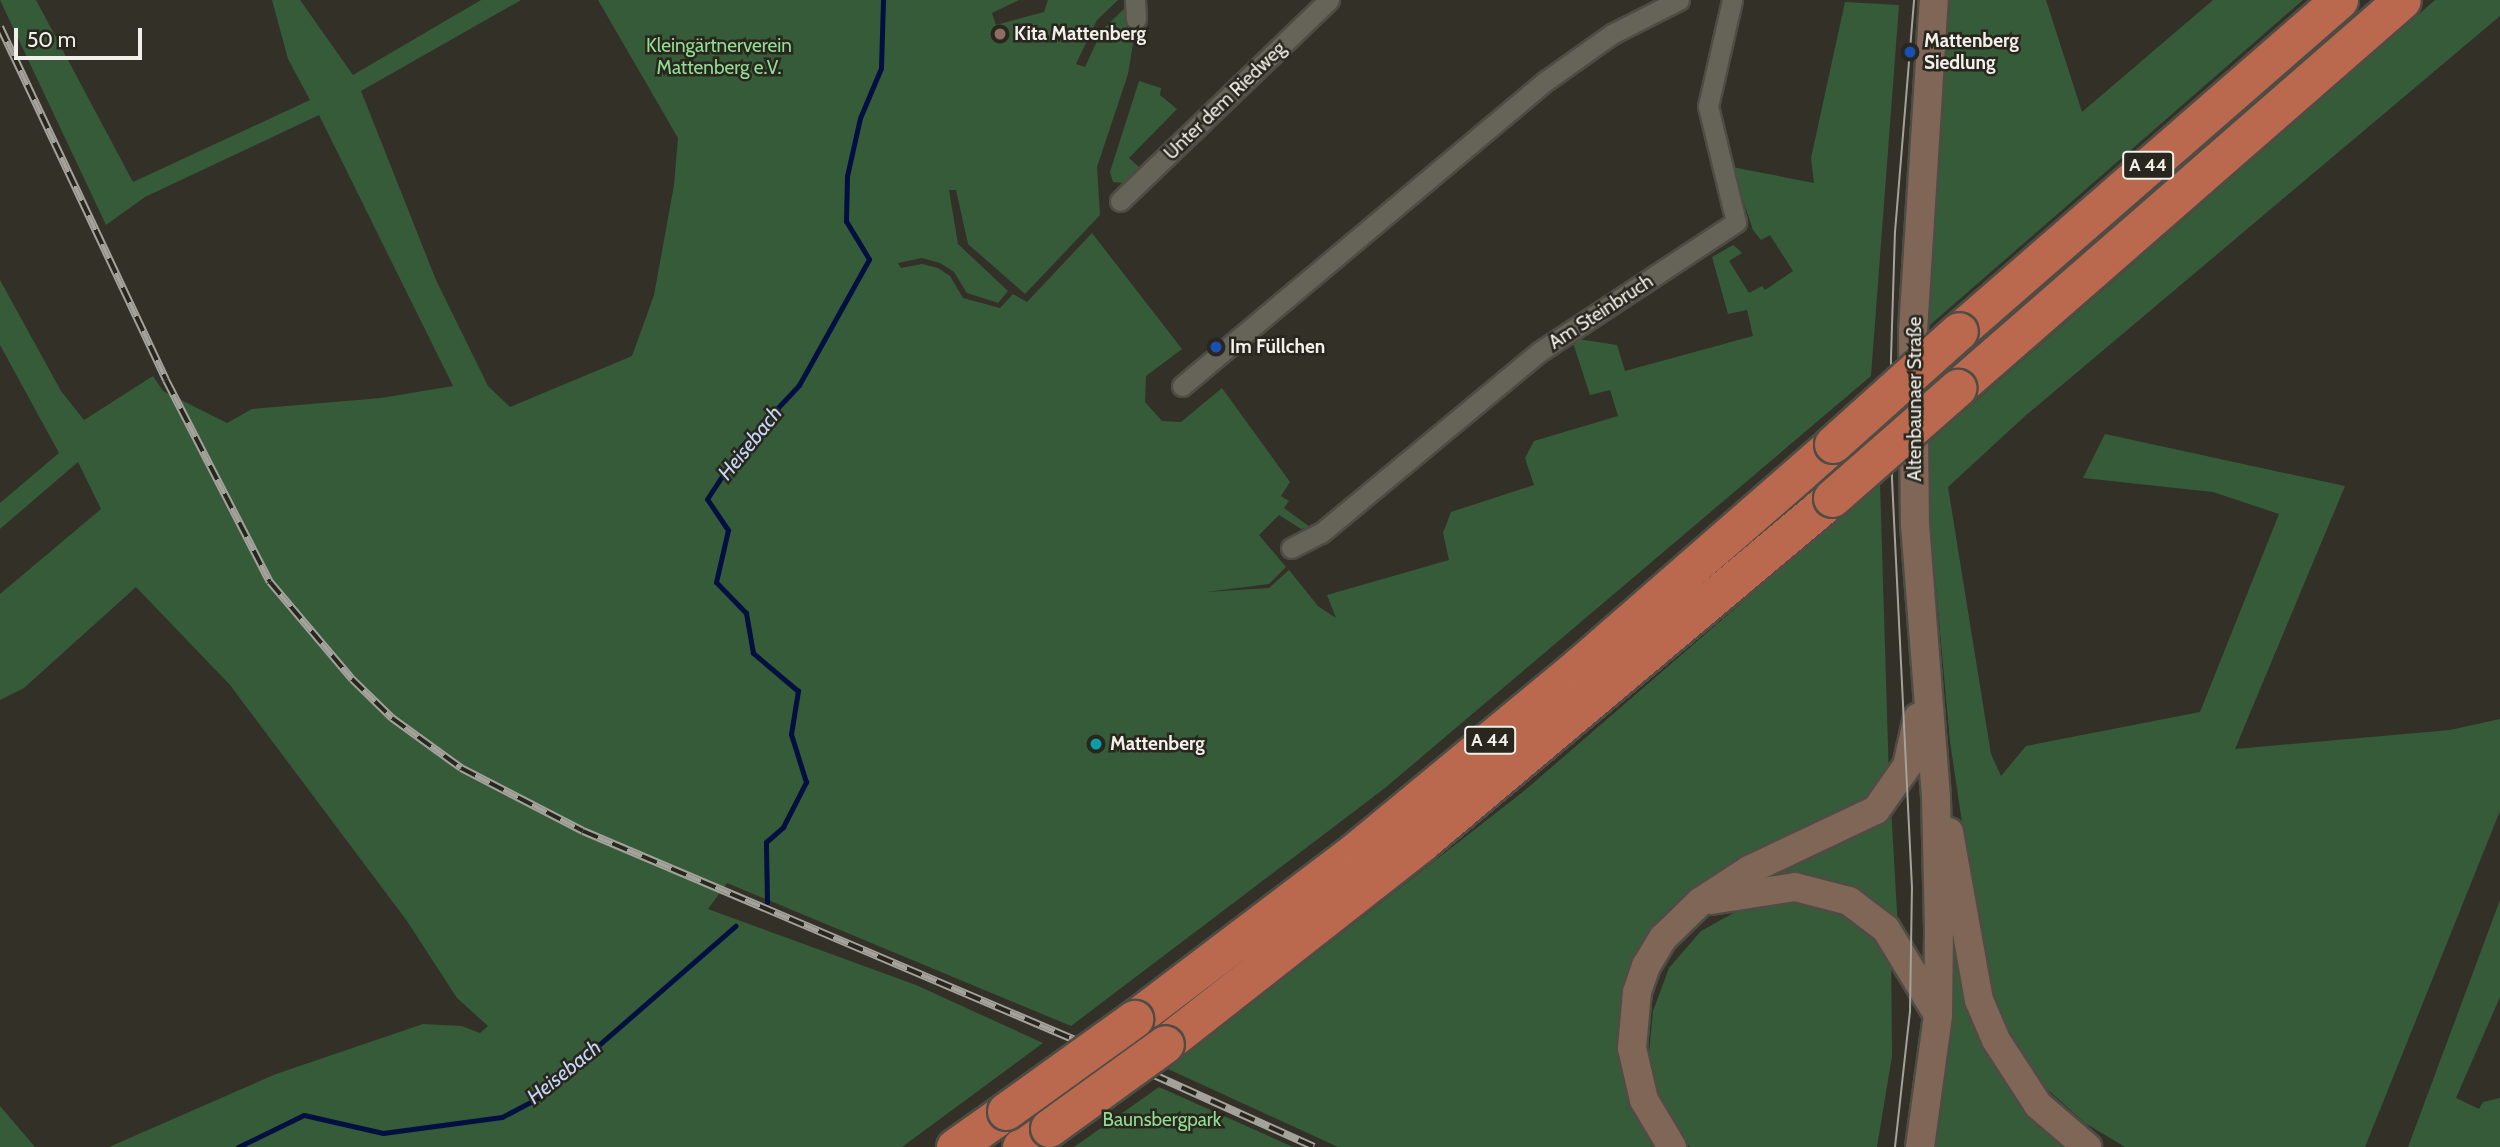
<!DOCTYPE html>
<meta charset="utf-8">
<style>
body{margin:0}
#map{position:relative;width:2500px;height:1147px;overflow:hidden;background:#323027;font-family:Cabin,sans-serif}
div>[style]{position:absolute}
.green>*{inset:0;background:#365b38}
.stream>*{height:5px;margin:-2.5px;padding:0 2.5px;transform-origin:2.5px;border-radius:2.5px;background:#011041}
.roads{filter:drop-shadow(2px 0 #4e4c44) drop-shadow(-2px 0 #4e4c44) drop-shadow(0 2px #4e4c44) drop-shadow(0 -2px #4e4c44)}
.minor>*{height:19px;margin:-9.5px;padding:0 9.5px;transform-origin:9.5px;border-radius:9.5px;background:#666459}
.secondary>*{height:28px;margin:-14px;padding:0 14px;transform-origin:14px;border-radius:14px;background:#7f6656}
.motorway>*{height:37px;margin:-18.5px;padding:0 18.5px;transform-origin:18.5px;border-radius:18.5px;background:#ba694f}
.tram>*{height:2px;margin:-1px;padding:0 1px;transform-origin:1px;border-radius:1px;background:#a3a29b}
.rail>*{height:8px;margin-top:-4px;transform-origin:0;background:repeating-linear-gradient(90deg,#28261d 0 16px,#a3a29b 0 32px);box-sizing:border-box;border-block:2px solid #a3a29b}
.bridges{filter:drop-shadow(2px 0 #4e4c44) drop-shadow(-2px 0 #4e4c44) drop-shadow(0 2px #4e4c44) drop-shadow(0 -2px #4e4c44)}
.motorway-bridge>*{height:37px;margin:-18.5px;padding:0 18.5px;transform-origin:18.5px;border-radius:18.5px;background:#ba694f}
.dots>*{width:19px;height:19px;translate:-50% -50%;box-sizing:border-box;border:4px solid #28261d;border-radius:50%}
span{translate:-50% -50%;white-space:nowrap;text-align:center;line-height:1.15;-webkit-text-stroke:5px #28261d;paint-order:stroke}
.shield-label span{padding:2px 5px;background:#28261d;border:2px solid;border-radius:5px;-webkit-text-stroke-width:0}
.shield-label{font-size:18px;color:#f1f0ea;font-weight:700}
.poi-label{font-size:19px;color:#f1f0ea;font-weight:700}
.left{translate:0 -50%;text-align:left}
.park-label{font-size:19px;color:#90dd94}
.street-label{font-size:19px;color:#f1f0ea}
.water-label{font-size:21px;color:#c4d6f7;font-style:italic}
.scale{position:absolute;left:14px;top:28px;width:128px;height:32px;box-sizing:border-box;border:4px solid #f1f0ea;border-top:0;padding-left:9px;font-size:21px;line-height:24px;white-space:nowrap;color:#f1f0ea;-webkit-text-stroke:5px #28261d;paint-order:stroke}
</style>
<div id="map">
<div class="green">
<i style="clip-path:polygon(0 0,36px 0,133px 182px,310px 100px,288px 59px,272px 0,300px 0,353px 75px,481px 0,521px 0,361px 91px,436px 280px,488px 386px,510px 407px,632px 356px,654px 295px,674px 185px,678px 138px,598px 0,1019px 0,992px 13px,996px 25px,1044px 12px,1048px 0,1118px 0,1097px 20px,1076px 64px,1085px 67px,1102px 30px,1127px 6px,1127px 31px,1135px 31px,1128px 74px,1097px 167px,1100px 215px,1025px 294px,968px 244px,956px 190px,949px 190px,958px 244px,1008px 291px,998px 303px,967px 293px,954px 272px,940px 263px,922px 258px,898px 263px,901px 268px,922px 264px,938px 268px,950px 276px,963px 298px,1000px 308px,1013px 294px,1027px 302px,1092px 233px,1182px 349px,1146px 376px,1145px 402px,1162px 421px,1181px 422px,1222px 388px,1290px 482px,1281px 496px,1289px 501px,1284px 508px,1310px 527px,1301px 529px,1279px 515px,1259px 535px,1286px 567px,1269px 584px,1206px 592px,1269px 588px,1289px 570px,1318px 606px,1336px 618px,1327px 595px,1449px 560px,1443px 533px,1451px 512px,1534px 485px,1525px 458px,1534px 441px,1618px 416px,1610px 390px,1590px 395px,1573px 343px,1578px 339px,1617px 345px,1625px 371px,1753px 336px,1747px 310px,1728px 314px,1712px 257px,1733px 245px,1737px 248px,1742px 253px,1729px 261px,1749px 293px,1762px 286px,1765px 290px,1793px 271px,1770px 235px,1761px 240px,1753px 230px,1732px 167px,1814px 183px,1811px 158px,1845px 2px,1899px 5px,1871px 376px,1385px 788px,1071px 1026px,727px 883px,708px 909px,916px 985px,1043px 1043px,902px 1147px,109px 1147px,276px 1074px,423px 1024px,462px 1026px,480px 1033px,488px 1026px,457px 998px,407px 921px,230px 685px,136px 587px,24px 688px,0 700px,0 594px,101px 509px,78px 462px,0 529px,0 503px,59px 453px,0 345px,0 280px,61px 391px,84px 420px,153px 376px,163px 391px,227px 423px,252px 409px,381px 398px,453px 386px,319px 115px,145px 197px,106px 225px)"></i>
<i style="clip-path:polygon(1945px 0,2046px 0,2082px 112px,2213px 0,2303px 0,1922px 332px)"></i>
<i style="clip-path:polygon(2435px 0,2500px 0,2500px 16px,2024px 417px,1948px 487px,1991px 754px,2001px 776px,2026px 746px,2200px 712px,2279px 514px,2213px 492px,2083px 478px,2105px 434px,2345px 486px,2235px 749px,2450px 730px,2500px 719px,2500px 811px,2365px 1147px,2125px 1147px,2085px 1123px,2037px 1080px,2001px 1028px,1980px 943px,1950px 742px,1924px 455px,1930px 441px)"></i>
<i style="clip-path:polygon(1139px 81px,1161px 88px,1160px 95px,1177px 109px,1129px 158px,1139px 167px,1123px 183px,1113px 182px,1110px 172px)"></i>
<i style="clip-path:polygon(1880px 483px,1889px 778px,1868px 805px,1689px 889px,1637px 956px,1621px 1001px,1620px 1043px,1633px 1109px,1658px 1147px,1338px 1147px,1168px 1069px,1524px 791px)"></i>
<i style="clip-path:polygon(1891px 807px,1898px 929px,1744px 886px)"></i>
<i style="clip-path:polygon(1784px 898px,1836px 904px,1891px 950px,1892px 1056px,1877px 1147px,1690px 1147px,1670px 1124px,1656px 1089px,1649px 1054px,1653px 1011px,1669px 968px,1701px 931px,1746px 906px)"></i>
<i style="clip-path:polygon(2500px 900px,2500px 997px,2456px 1098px,2479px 1109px,2483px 1102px,2500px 1098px,2500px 1147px,2408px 1147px)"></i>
<i style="clip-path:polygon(1953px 921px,1961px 964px,2074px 1147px,1932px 1147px)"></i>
<i style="clip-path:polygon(1159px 1087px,1293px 1147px,1074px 1147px)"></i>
<i style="clip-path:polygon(0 1106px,35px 1147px,0 1147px)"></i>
</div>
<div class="stream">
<i style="left:767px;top:902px;width:60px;rotate:-91deg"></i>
<i style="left:766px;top:842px;width:23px;rotate:-41deg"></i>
<i style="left:783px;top:827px;width:51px;rotate:-62.9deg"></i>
<i style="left:806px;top:782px;width:50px;rotate:-107.4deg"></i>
<i style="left:791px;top:734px;width:44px;rotate:-80.8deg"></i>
<i style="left:798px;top:691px;width:59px;rotate:-139.8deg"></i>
<i style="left:753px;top:653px;width:41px;rotate:-99.9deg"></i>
<i style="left:746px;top:613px;width:43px;rotate:-134.1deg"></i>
<i style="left:716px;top:582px;width:53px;rotate:-77deg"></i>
<i style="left:728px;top:530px;width:37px;rotate:-124deg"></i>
<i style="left:707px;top:499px;width:62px;rotate:-56.8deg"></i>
<i style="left:741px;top:447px;width:85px;rotate:-46.9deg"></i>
<i style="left:799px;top:385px;width:144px;rotate:-60.9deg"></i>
<i style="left:869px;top:259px;width:44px;rotate:-121.2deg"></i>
<i style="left:846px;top:221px;width:45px;rotate:-88.7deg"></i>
<i style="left:847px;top:176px;width:59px;rotate:-77.4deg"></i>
<i style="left:860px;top:118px;width:54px;rotate:-67.2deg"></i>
<i style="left:881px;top:68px;width:68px;rotate:-88.3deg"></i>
<i style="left:238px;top:1147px;width:73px;rotate:-25.9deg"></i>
<i style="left:304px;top:1115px;width:81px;rotate:12.8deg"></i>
<i style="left:383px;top:1133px;width:120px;rotate:-7.7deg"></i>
<i style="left:502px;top:1117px;width:41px;rotate:-27.8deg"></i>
<i style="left:538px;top:1098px;width:262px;rotate:-41.1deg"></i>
</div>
<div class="roads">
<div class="minor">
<i style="left:1135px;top:0;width:19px;rotate:87deg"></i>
<i style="left:1120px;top:201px;width:290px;rotate:-43.9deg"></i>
<i style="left:1182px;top:386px;width:476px;rotate:-40deg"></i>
<i style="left:1547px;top:80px;width:80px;rotate:-35.3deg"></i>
<i style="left:1612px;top:34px;width:75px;rotate:-26.9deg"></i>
<i style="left:1291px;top:548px;width:34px;rotate:-27deg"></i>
<i style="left:1321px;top:533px;width:283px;rotate:-39.7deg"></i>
<i style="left:1539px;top:352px;width:236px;rotate:-33.4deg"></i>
<i style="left:1736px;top:222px;width:119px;rotate:-103.6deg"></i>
<i style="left:1708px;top:106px;width:109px;rotate:-77.2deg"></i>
</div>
<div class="secondary">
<i style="left:1949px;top:832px;width:171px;rotate:79.9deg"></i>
<i style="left:1979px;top:1000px;width:43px;rotate:67deg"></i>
<i style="left:1996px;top:1040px;width:77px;rotate:57.1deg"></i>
<i style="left:2038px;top:1105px;width:65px;rotate:40.6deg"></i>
<i style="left:1711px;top:900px;width:85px;rotate:-8.8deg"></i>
<i style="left:1795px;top:887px;width:56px;rotate:14.5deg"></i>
<i style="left:1849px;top:901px;width:46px;rotate:37.1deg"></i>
<i style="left:1886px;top:929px;width:100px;rotate:58.8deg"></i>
<i style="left:1672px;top:1147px;width:55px;rotate:-120.8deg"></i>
<i style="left:1644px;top:1100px;width:53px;rotate:-103deg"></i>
<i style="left:1632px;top:1048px;width:56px;rotate:-84.9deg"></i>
<i style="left:1637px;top:992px;width:28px;rotate:-71deg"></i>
<i style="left:1646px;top:966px;width:33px;rotate:-59deg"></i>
<i style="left:1663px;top:938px;width:52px;rotate:-44.2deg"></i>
<i style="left:1700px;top:902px;width:59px;rotate:-33.1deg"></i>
<i style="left:1749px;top:870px;width:140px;rotate:-25.3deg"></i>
<i style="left:1876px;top:810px;width:54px;rotate:-54.8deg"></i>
<i style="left:1907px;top:766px;width:50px;rotate:-77.3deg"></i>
<i style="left:1920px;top:1147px;width:133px;rotate:-82.2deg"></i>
<i style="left:1938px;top:1015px;width:85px;rotate:-89.3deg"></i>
<i style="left:1939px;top:930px;width:133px;rotate:-91.3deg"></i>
<i style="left:1936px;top:797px;width:272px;rotate:-94.4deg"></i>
<i style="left:1915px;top:526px;width:195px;rotate:-90.6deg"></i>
<i style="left:1913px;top:331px;width:332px;rotate:-86.4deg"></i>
</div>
<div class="motorway">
<i style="left:1959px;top:331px;width:504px;rotate:-41.06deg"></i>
<i style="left:1957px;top:388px;width:590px;rotate:-41.09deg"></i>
<i style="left:1134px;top:1019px;width:283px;rotate:-37.2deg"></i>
<i style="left:1359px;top:848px;width:287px;rotate:-39.6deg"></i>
<i style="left:1580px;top:665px;width:336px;rotate:-41.1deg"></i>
<i style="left:1165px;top:1044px;width:325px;rotate:-38.1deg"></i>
<i style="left:1421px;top:843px;width:537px;rotate:-40.01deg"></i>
<i style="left:955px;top:1147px;width:62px;rotate:-35.2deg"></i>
<i style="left:1021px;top:1147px;width:34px;rotate:-34deg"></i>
</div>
</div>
<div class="tram">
<i style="left:1895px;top:1147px;width:136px;rotate:-83.7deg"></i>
<i style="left:1910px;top:1012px;width:124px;rotate:-89.1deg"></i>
<i style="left:1912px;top:888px;width:411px;rotate:-92.8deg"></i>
<i style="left:1892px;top:477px;width:119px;rotate:-90.5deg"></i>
<i style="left:1891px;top:358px;width:126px;rotate:-88.2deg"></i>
<i style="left:1895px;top:232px;width:233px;rotate:-85.3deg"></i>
</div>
<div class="rail">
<i style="left:0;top:27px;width:390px;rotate:64.8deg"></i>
<i style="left:166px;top:380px;width:227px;rotate:62.8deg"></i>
<i style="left:270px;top:582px;width:127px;rotate:49.8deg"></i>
<i style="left:352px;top:679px;width:56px;rotate:44.3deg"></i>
<i style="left:392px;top:718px;width:85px;rotate:35.9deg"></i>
<i style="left:461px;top:768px;width:137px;rotate:27.3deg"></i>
<i style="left:583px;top:831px;width:555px;rotate:23.01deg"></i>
<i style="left:1094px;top:1048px;width:241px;rotate:24.2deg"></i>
</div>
<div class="bridges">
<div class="motorway-bridge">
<i style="left:1833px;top:444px;width:169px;rotate:-41.9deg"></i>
<i style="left:1832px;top:498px;width:167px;rotate:-41.3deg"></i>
<i style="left:1006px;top:1111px;width:158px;rotate:-35.7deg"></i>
<i style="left:1049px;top:1128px;width:143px;rotate:-35.9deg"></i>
</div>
</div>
<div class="dots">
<i style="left:1000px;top:34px;background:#8d6e63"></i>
<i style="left:1910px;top:52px;background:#1a4fb4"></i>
<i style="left:1216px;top:347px;background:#1a4fb4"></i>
<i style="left:1096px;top:744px;background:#0f9aa8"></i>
</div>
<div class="shield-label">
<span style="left:2148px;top:165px">A 44</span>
<span style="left:1490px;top:740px">A 44</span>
</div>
<div class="poi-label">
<span class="left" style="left:1014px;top:34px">Kita Mattenberg</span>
<span class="left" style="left:1924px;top:52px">Mattenberg<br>Siedlung</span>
<span class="left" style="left:1230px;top:347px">Im Füllchen</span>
<span class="left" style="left:1110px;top:744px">Mattenberg</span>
</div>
<div class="park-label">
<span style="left:719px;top:57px">Kleingärtnerverein<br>Mattenberg e.V.</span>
<span style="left:1162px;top:1120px">Baunsbergpark</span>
</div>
<div class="street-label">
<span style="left:1225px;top:101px;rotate:-44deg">Unter dem Riedweg</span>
<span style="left:1601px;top:312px;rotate:-33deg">Am Steinbruch</span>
<span style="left:1915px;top:399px;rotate:-90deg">Altenbaunaer Straße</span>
</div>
<div class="water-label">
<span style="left:750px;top:443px;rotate:-51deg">Heisebach</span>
<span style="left:564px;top:1072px;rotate:-39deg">Heisebach</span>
</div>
<div class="scale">50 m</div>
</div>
